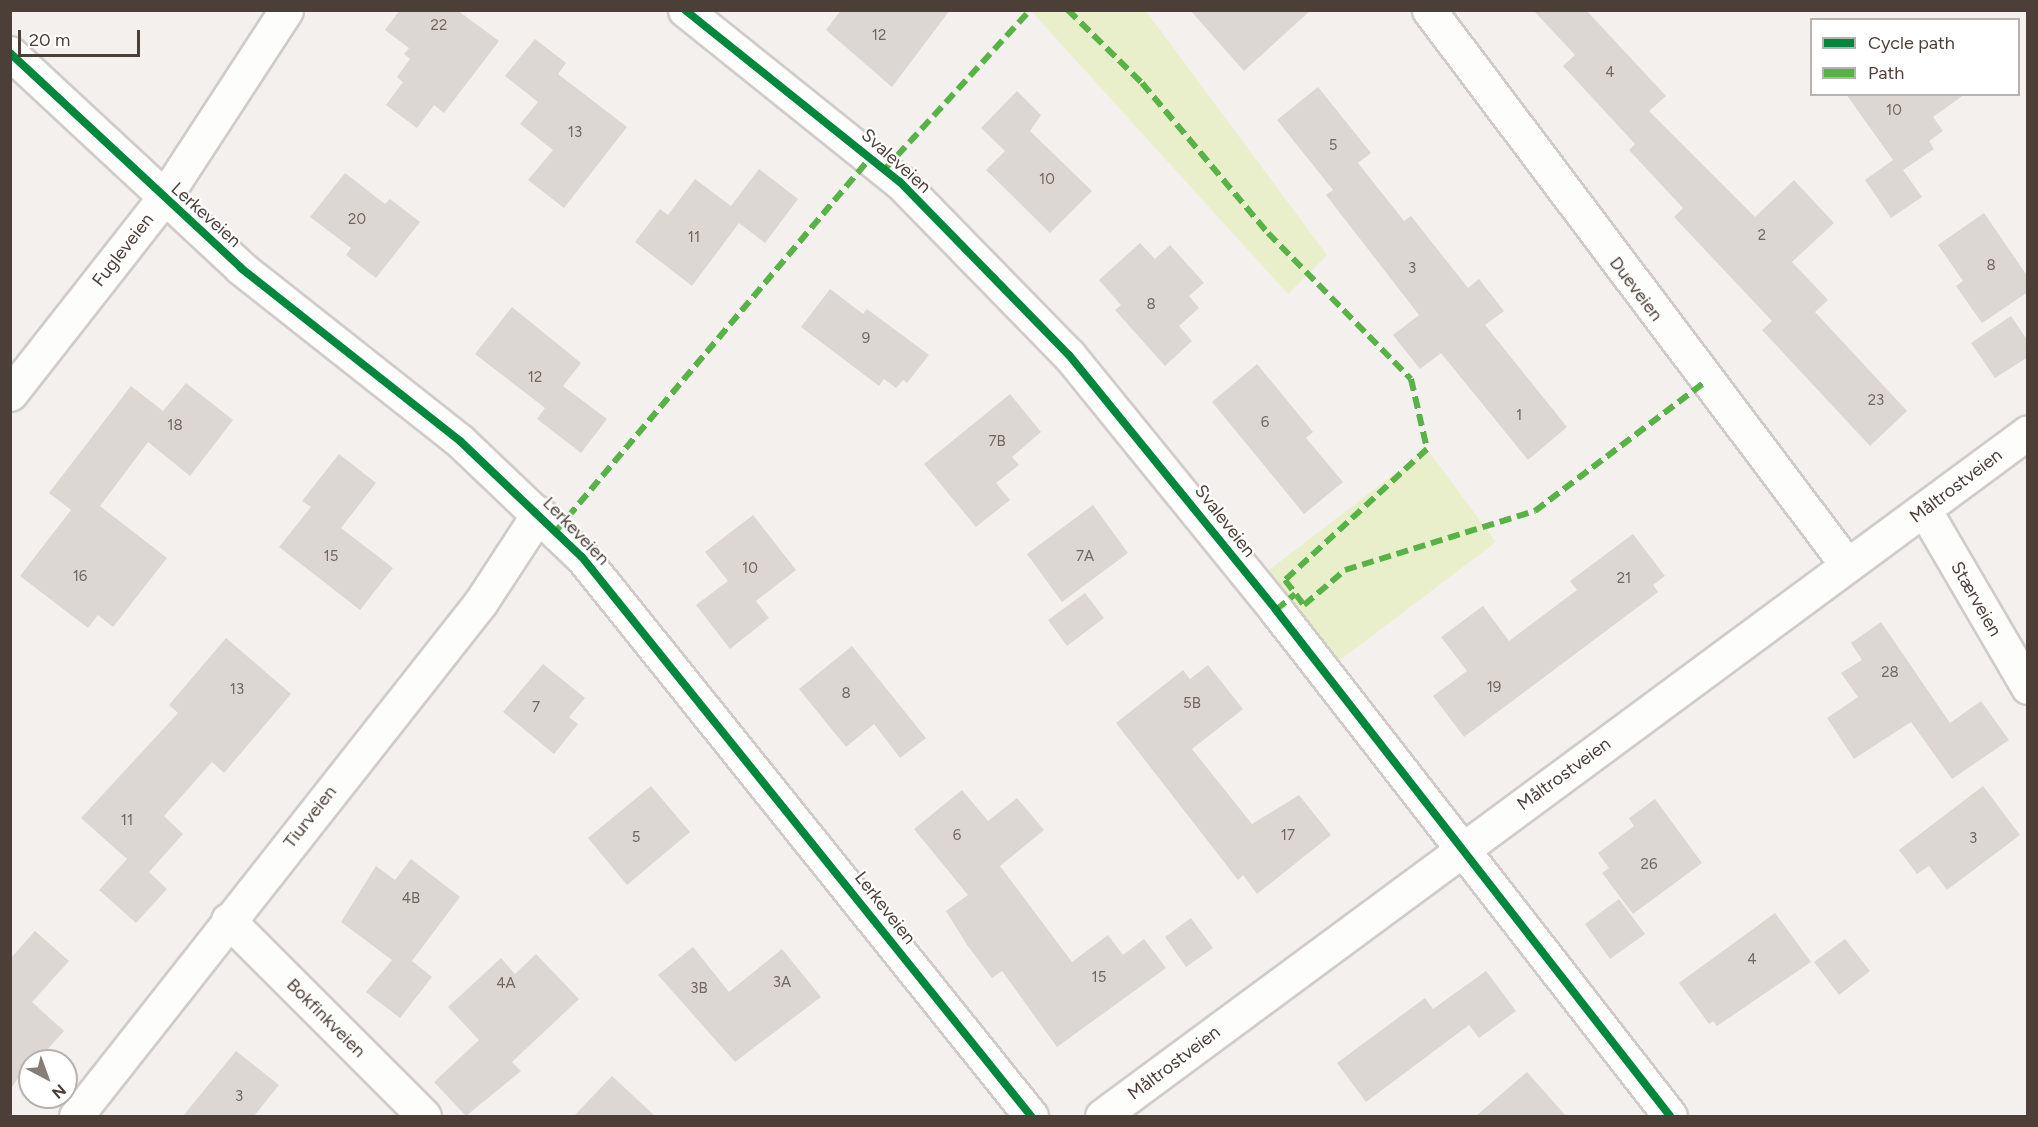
<!DOCTYPE html>
<meta charset="utf-8">
<style>
body{margin:0}
#map{position:relative;width:2038px;height:1127px;overflow:hidden;background:#f4f0ed;font-family:Figtree,sans-serif}
div>[style]{position:absolute}
.green>*{inset:0;background:#eaefcb}
.building>*{inset:0;background:#dcd7d3}
.roads{filter:drop-shadow(2px 0 #d1ccc9) drop-shadow(-2px 0 #d1ccc9) drop-shadow(0 2px #d1ccc9) drop-shadow(0 -2px #d1ccc9)}
.minor>*{height:33px;margin:-16.5px;padding:0 16.5px;transform-origin:16.5px;border-radius:16.5px;background:#fdfdfc}
.quiet>*{height:6px;margin-top:-3px;transform-origin:0;background:repeating-linear-gradient(90deg,#57b346 0 12px,transparent 0 18px)}
.cycleway>*{height:8px;margin:-4px;padding:0 4px;transform-origin:4px;border-radius:4px;background:#00873e}
span{translate:-50% -50%;white-space:nowrap;text-align:center;line-height:1.15;-webkit-text-stroke:4.5px #fff;paint-order:stroke}
.number-label{font-size:15px;color:#726660}
.number-label span{-webkit-text-stroke-width:0}
.street-label{font-size:18px;color:#4c3f37}
.frame{position:absolute;inset:0;border:12px solid #4c3f37;pointer-events:none}
.legend{position:absolute;left:1810px;top:18px;width:210px;height:78px;box-sizing:border-box;background:#fff;border:2px solid #b7b2af;margin:0;padding:8px 10px;list-style:none;font-size:18px;color:#4c3f37}
.legend li{display:flex;align-items:center;gap:12px;height:30px}
.legend b{width:30px;border:2px solid #b7b2af}
.north{position:absolute;left:18px;top:1049px;width:60px;height:60px;box-sizing:border-box;background:#fff;border:2px solid #b7b2af;border-radius:50%;rotate:139deg;font-size:16px;font-weight:700;line-height:24px;text-align:center;color:#4c3f37}
.north::after{content:'';display:block;margin:auto;width:21px;height:27px;background:#877d77;clip-path:polygon(50% 0,100% 100%,50% 72%,0 100%)}
.scale{position:absolute;left:18px;top:30px;width:122px;height:27px;box-sizing:border-box;border:3px solid #4c3f37;border-top:0;padding-left:8px;font-size:18px;line-height:21px;white-space:nowrap;color:#4c3f37;-webkit-text-stroke:4px #fff;paint-order:stroke}
</style>
<div id="map">
<div class="green">
<i style="clip-path:polygon(1031px 11px,1146px 11px,1327px 255px,1288px 294px)"></i>
<i style="clip-path:polygon(1427px 449px,1496px 542px,1339px 661px,1269px 570px)"></i>
</div>
<div class="building">
<i style="clip-path:polygon(400px 10px,457px 10px,499px 41px,444px 113px,434px 105px,417px 128px,386px 105px,403px 82px,397px 77px,410px 59px,404px 54px,409px 48px,385px 30px)"></i>
<i style="clip-path:polygon(841px 10px,950px 10px,892px 87px,826px 30px)"></i>
<i style="clip-path:polygon(1190px 10px,1311px 10px,1244px 71px)"></i>
<i style="clip-path:polygon(1533px 10px,1586px 10px,1666px 96px,1649px 111px,1755px 217px,1794px 180px,1834px 223px,1792px 262px,1828px 300px,1815px 312px,1907px 411px,1870px 446px,1762px 330px,1772px 321px,1674px 217px,1683px 208px,1629px 150px,1635px 144px,1563px 66px,1575px 55px)"></i>
<i style="clip-path:polygon(535px 39px,566px 63px,558px 74px,627px 127px,564px 208px,528px 180px,553px 150px,520px 124px,538px 102px,505px 76px)"></i>
<i style="clip-path:polygon(1318px 87px,1371px 153px,1358px 163px,1404px 221px,1411px 216px,1468px 288px,1479px 279px,1504px 311px,1485px 325px,1567px 427px,1528px 460px,1441px 353px,1420px 369px,1393px 335px,1419px 315px,1326px 195px,1333px 190px,1277px 120px)"></i>
<i style="clip-path:polygon(1017px 91px,1041px 115px,1030px 131px,1092px 191px,1050px 233px,986px 170px,1005px 151px,981px 128px)"></i>
<i style="clip-path:polygon(1846px 94px,1965px 94px,1933px 117px,1943px 131px,1929px 141px,1934px 149px,1903px 170px,1922px 197px,1891px 218px,1865px 180px,1893px 160px)"></i>
<i style="clip-path:polygon(759px 169px,798px 199px,765px 243px,739px 223px,692px 286px,635px 242px,660px 209px,668px 215px,695px 179px,731px 206px)"></i>
<i style="clip-path:polygon(345px 173px,385px 204px,390px 199px,420px 222px,376px 278px,346px 255px,351px 248px,310px 217px)"></i>
<i style="clip-path:polygon(1984px 213px,2028px 277px,2028px 292px,1982px 323px,1956px 286px,1963px 281px,1938px 245px)"></i>
<i style="clip-path:polygon(1140px 243px,1155px 259px,1170px 245px,1204px 283px,1189px 296px,1199px 308px,1179px 326px,1192px 341px,1165px 366px,1115px 310px,1121px 305px,1099px 280px)"></i>
<i style="clip-path:polygon(830px 289px,863px 314px,867px 309px,929px 355px,907px 383px,903px 380px,896px 388px,884px 379px,879px 386px,801px 327px)"></i>
<i style="clip-path:polygon(512px 307px,581px 363px,563px 386px,607px 419px,581px 453px,537px 419px,545px 408px,475px 354px)"></i>
<i style="clip-path:polygon(2011px 316px,2028px 341px,2028px 357px,1995px 378px,1971px 343px)"></i>
<i style="clip-path:polygon(1257px 364px,1313px 432px,1306px 438px,1343px 482px,1304px 514px,1212px 402px)"></i>
<i style="clip-path:polygon(186px 383px,233px 420px,190px 476px,148px 442px,100px 506px,167px 558px,113px 627px,98px 615px,88px 628px,20px 576px,71px 510px,49px 493px,131px 386px,163px 411px)"></i>
<i style="clip-path:polygon(1010px 394px,1041px 432px,1012px 457px,1019px 465px,996px 483px,1010px 500px,976px 527px,924px 464px)"></i>
<i style="clip-path:polygon(339px 454px,376px 483px,341px 528px,393px 568px,360px 610px,279px 547px,311px 507px,302px 501px)"></i>
<i style="clip-path:polygon(1093px 505px,1128px 553px,1062px 602px,1027px 554px)"></i>
<i style="clip-path:polygon(753px 515px,796px 570px,756px 601px,769px 618px,730px 649px,696px 605px,728px 581px,705px 552px)"></i>
<i style="clip-path:polygon(1633px 534px,1665px 576px,1653px 585px,1658px 592px,1464px 737px,1433px 696px,1467px 671px,1441px 637px,1483px 606px,1509px 641px,1577px 590px,1570px 581px)"></i>
<i style="clip-path:polygon(1085px 593px,1104px 618px,1067px 646px,1048px 620px)"></i>
<i style="clip-path:polygon(1881px 622px,1950px 723px,1981px 701px,2009px 740px,1952px 779px,1911px 722px,1854px 759px,1827px 718px,1858px 697px,1841px 673px,1862px 660px,1851px 643px)"></i>
<i style="clip-path:polygon(226px 638px,291px 694px,224px 773px,212px 762px,164px 816px,183px 834px,149px 872px,167px 889px,136px 923px,99px 890px,127px 859px,81px 818px,178px 713px,169px 705px)"></i>
<i style="clip-path:polygon(852px 646px,926px 738px,900px 758px,874px 724px,846px 747px,799px 689px)"></i>
<i style="clip-path:polygon(543px 664px,585px 698px,569px 717px,578px 724px,554px 754px,503px 712px)"></i>
<i style="clip-path:polygon(1208px 665px,1243px 709px,1192px 749px,1252px 824px,1299px 795px,1331px 835px,1257px 894px,1243px 875px,1238px 880px,1116px 723px,1183px 670px,1190px 679px)"></i>
<i style="clip-path:polygon(651px 786px,690px 832px,627px 885px,588px 838px)"></i>
<i style="clip-path:polygon(1983px 786px,2020px 835px,1947px 890px,1929px 866px,1917px 874px,1899px 850px)"></i>
<i style="clip-path:polygon(962px 790px,988px 821px,1017px 798px,1044px 830px,1000px 866px,1072px 962px,1108px 935px,1123px 955px,1144px 939px,1166px 968px,1057px 1047px,1002px 971px,992px 978px,967px 945px,946px 911px,968px 895px,914px 829px)"></i>
<i style="clip-path:polygon(1655px 799px,1702px 863px,1633px 914px,1602px 873px,1609px 868px,1598px 853px,1634px 826px,1629px 818px)"></i>
<i style="clip-path:polygon(411px 859px,460px 897px,412px 961px,432px 977px,400px 1018px,366px 992px,392px 960px,341px 922px,376px 866px,395px 880px)"></i>
<i style="clip-path:polygon(1619px 899px,1645px 934px,1610px 959px,1585px 924px)"></i>
<i style="clip-path:polygon(1775px 913px,1811px 962px,1717px 1026px,1713px 1021px,1709px 1024px,1679px 983px)"></i>
<i style="clip-path:polygon(1191px 918px,1213px 948px,1186px 967px,1165px 937px)"></i>
<i style="clip-path:polygon(35px 931px,69px 961px,32px 1002px,64px 1031px,37px 1061px,30px 1061px,10px 1090px,10px 959px)"></i>
<i style="clip-path:polygon(1845px 939px,1870px 971px,1839px 995px,1814px 962px)"></i>
<i style="clip-path:polygon(693px 947px,729px 992px,782px 949px,821px 997px,735px 1062px,658px 975px)"></i>
<i style="clip-path:polygon(536px 954px,579px 999px,512px 1062px,521px 1071px,466px 1116px,434px 1082px,479px 1040px,448px 1007px,501px 958px,515px 974px)"></i>
<i style="clip-path:polygon(1486px 971px,1516px 1011px,1479px 1038px,1469px 1025px,1366px 1102px,1337px 1063px,1425px 998px,1433px 1009px)"></i>
<i style="clip-path:polygon(236px 1051px,279px 1085px,254px 1116px,183px 1116px)"></i>
<i style="clip-path:polygon(1527px 1072px,1566px 1116px,1476px 1116px)"></i>
<i style="clip-path:polygon(612px 1076px,655px 1116px,574px 1116px)"></i>
</div>
<div class="roads">
<div class="minor">
<i style="left:685px;top:10px;width:275px;rotate:38.7deg"></i>
<i style="left:900px;top:182px;width:242px;rotate:45.7deg"></i>
<i style="left:1069px;top:355px;width:328px;rotate:50.9deg"></i>
<i style="left:1276px;top:610px;width:641px;rotate:52.09deg"></i>
<i style="left:1429px;top:10px;width:695px;rotate:53.01deg"></i>
<i style="left:10px;top:53px;width:316px;rotate:42.9deg"></i>
<i style="left:241px;top:268px;width:279px;rotate:38.3deg"></i>
<i style="left:460px;top:441px;width:168px;rotate:43.6deg"></i>
<i style="left:582px;top:557px;width:717px;rotate:51.23deg"></i>
<i style="left:10px;top:394px;width:248px;rotate:-51.9deg"></i>
<i style="left:163px;top:199px;width:225px;rotate:-56.9deg"></i>
<i style="left:1925px;top:511px;width:204px;rotate:59.7deg"></i>
<i style="left:228px;top:920px;width:277px;rotate:45deg"></i>
<i style="left:76px;top:1116px;width:654px;rotate:-51.76deg"></i>
<i style="left:481px;top:602px;width:106px;rotate:-56.9deg"></i>
<i style="left:1102px;top:1116px;width:1151px;rotate:-36.45deg"></i>
</div>
</div>
<div class="quiet">
<i style="left:1068px;top:10px;width:104px;rotate:44.6deg"></i>
<i style="left:1142px;top:83px;width:196px;rotate:50deg"></i>
<i style="left:1268px;top:233px;width:204px;rotate:45.6deg"></i>
<i style="left:1411px;top:379px;width:72px;rotate:77.1deg"></i>
<i style="left:1427px;top:449px;width:193px;rotate:137.3deg"></i>
<i style="left:1285px;top:580px;width:31px;rotate:53deg"></i>
<i style="left:1304px;top:605px;width:54px;rotate:-40.5deg"></i>
<i style="left:1345px;top:570px;width:199px;rotate:-17.3deg"></i>
<i style="left:1535px;top:511px;width:215px;rotate:-37.2deg"></i>
<i style="left:885px;top:169px;width:215px;rotate:-47.6deg"></i>
<i style="left:556px;top:531px;width:489px;rotate:-49.9deg"></i>
<i style="left:1276px;top:610px;width:25px;rotate:-40deg"></i>
</div>
<div class="cycleway">
<i style="left:685px;top:10px;width:275px;rotate:38.7deg"></i>
<i style="left:900px;top:182px;width:242px;rotate:45.7deg"></i>
<i style="left:1069px;top:355px;width:328px;rotate:50.9deg"></i>
<i style="left:1276px;top:610px;width:641px;rotate:52.09deg"></i>
<i style="left:10px;top:53px;width:316px;rotate:42.9deg"></i>
<i style="left:241px;top:268px;width:279px;rotate:38.3deg"></i>
<i style="left:460px;top:441px;width:168px;rotate:43.6deg"></i>
<i style="left:582px;top:557px;width:717px;rotate:51.23deg"></i>
</div>
<div class="number-label">
<span style="left:439px;top:26px">22</span>
<span style="left:879px;top:36px">12</span>
<span style="left:1610px;top:73px">4</span>
<span style="left:1894px;top:111px">10</span>
<span style="left:575px;top:133px">13</span>
<span style="left:1333px;top:146px">5</span>
<span style="left:1047px;top:180px">10</span>
<span style="left:357px;top:220px">20</span>
<span style="left:1762px;top:236px">2</span>
<span style="left:694px;top:238px">11</span>
<span style="left:1991px;top:266px">8</span>
<span style="left:1412px;top:269px">3</span>
<span style="left:1151px;top:305px">8</span>
<span style="left:866px;top:339px">9</span>
<span style="left:535px;top:378px">12</span>
<span style="left:1876px;top:401px">23</span>
<span style="left:1519px;top:416px">1</span>
<span style="left:1265px;top:423px">6</span>
<span style="left:175px;top:426px">18</span>
<span style="left:997px;top:442px">7B</span>
<span style="left:331px;top:557px">15</span>
<span style="left:1085px;top:557px">7A</span>
<span style="left:750px;top:569px">10</span>
<span style="left:80px;top:577px">16</span>
<span style="left:1624px;top:579px">21</span>
<span style="left:1890px;top:673px">28</span>
<span style="left:1494px;top:688px">19</span>
<span style="left:237px;top:690px">13</span>
<span style="left:846px;top:694px">8</span>
<span style="left:1192px;top:704px">5B</span>
<span style="left:536px;top:708px">7</span>
<span style="left:127px;top:821px">11</span>
<span style="left:957px;top:836px">6</span>
<span style="left:1288px;top:836px">17</span>
<span style="left:636px;top:838px">5</span>
<span style="left:1973px;top:839px">3</span>
<span style="left:1649px;top:865px">26</span>
<span style="left:411px;top:899px">4B</span>
<span style="left:1752px;top:960px">4</span>
<span style="left:1099px;top:978px">15</span>
<span style="left:782px;top:983px">3A</span>
<span style="left:506px;top:984px">4A</span>
<span style="left:699px;top:989px">3B</span>
<span style="left:239px;top:1097px">3</span>
</div>
<div class="street-label">
<span style="left:896px;top:161px;rotate:42deg">Svaleveien</span>
<span style="left:206px;top:215px;rotate:42deg">Lerkeveien</span>
<span style="left:123px;top:250px;rotate:-52deg">Fugleveien</span>
<span style="left:1636px;top:289px;rotate:53deg">Dueveien</span>
<span style="left:1956px;top:486px;rotate:-37deg">Måltrostveien</span>
<span style="left:1225px;top:521px;rotate:52deg">Svaleveien</span>
<span style="left:576px;top:531px;rotate:46deg">Lerkeveien</span>
<span style="left:1976px;top:599px;rotate:60deg">Stærveien</span>
<span style="left:1564px;top:774px;rotate:-36deg">Måltrostveien</span>
<span style="left:310px;top:817px;rotate:-52deg">Tiurveien</span>
<span style="left:885px;top:908px;rotate:52deg">Lerkeveien</span>
<span style="left:326px;top:1018px;rotate:45deg">Bokfinkveien</span>
<span style="left:1174px;top:1063px;rotate:-37deg">Måltrostveien</span>
</div>
<div class="frame"></div>
<ul class="legend">
<li><b style="height:8px;background:#00873e"></b>Cycle path</li>
<li><b style="height:8px;background:#57b346"></b>Path</li>
</ul>
<div class="north">N</div>
<div class="scale">20 m</div>
</div>
